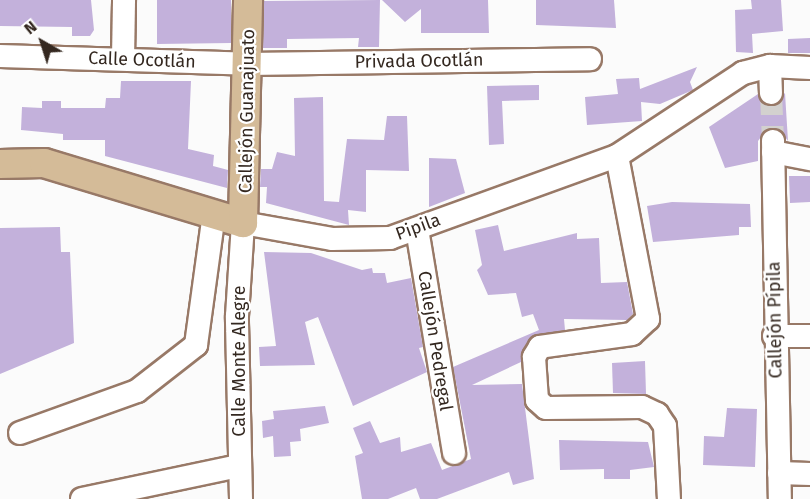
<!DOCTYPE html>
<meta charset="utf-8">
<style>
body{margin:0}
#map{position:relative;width:810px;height:499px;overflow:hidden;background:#fbfbfb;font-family:"Fira Sans",sans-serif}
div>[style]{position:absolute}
.building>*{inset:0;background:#c3b1db}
.minor-tunnel>*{height:22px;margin-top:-11px;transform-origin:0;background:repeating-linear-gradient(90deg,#d3d1cf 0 22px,transparent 0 33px)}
.roads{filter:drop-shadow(2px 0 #987967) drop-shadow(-2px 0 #987967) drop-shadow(0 2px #987967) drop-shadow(0 -2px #987967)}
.minor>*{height:22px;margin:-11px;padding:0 11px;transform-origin:11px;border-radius:11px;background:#fff}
.major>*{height:28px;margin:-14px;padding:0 14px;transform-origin:14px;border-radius:14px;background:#d4bb98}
span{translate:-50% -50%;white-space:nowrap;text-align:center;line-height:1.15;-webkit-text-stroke:4.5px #fff;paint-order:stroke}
.street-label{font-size:18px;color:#342820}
.north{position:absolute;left:12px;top:12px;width:60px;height:60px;-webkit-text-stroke:4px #fff;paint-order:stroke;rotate:321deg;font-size:16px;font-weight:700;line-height:24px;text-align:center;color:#342820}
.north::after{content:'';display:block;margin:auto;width:21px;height:27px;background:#342820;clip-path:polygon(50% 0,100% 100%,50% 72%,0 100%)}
</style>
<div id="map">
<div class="building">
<i style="clip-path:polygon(0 0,91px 0,94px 30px,90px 36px,72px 36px,72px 27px,0 26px)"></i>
<i style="clip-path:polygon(157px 0,231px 0,231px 43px,157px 44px)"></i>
<i style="clip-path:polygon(380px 0,379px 47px,358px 47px,359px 38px,287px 39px,287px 48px,263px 48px,264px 1px)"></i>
<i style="clip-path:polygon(382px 0,488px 0,489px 33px,421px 33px,421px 9px,405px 22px)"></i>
<i style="clip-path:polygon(536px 0,614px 0,616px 28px,536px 25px)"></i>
<i style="clip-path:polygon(751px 0,781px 0,783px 31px,752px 34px,753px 53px,736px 52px,735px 10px,752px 9px)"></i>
<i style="clip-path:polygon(810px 38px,810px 53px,788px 53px,788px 39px)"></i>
<i style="clip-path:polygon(697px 67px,690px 82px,693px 90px,660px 104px,641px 102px,642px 121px,587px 125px,585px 97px,618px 94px,616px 79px,639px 78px,640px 89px)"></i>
<i style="clip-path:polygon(121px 81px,191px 81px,188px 149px,214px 155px,213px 166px,228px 170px,227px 188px,105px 156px,105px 140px,63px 140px,63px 134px,21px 130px,22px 107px,42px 108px,42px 101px,61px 101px,61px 108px,105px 108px,106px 98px,120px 98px)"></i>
<i style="clip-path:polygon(539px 85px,539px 100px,502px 101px,504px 144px,489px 145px,487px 86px)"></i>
<i style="clip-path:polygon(785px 93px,788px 141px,780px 130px,767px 129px,758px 141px,758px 161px,725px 168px,709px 127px,758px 94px,771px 106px)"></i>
<i style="clip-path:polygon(323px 97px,324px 201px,339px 202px,347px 139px,384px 140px,387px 116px,407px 116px,409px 171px,366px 170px,366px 212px,348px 210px,349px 225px,266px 203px,267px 187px,260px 187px,261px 169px,272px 169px,277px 152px,295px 156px,294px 98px)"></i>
<i style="clip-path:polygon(429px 158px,456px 159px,465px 193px,429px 207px)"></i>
<i style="clip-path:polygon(789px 176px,810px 176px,810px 202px,790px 203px)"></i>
<i style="clip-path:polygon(672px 202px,750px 204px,751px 227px,739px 227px,739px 235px,653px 242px,647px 206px)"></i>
<i style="clip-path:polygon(498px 225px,504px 251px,577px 233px,577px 239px,599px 238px,601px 283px,627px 282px,633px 314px,627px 320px,564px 319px,565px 330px,532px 336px,521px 362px,472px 385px,522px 384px,534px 479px,513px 485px,509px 472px,437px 499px,420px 499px,416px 488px,388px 499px,362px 499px,355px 456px,363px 453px,353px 428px,370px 421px,380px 443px,400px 437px,401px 452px,431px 443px,442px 470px,471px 459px,453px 367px,539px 330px,533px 314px,522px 317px,516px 293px,488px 295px,477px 270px,482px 265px,475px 230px)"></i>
<i style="clip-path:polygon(60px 227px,61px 252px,70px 252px,74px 343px,0 374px,0 228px)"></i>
<i style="clip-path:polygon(264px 252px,311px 253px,362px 270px,372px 268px,373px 273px,385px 273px,387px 283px,411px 278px,423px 347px,419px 348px,427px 372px,353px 406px,318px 317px,305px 322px,315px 365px,260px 366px,259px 347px,276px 346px)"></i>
<i style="clip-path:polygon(645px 361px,646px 394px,613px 393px,612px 363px)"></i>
<i style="clip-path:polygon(325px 406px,329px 423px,300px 429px,301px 441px,290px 442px,291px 456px,274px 457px,273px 436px,263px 438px,262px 421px,274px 419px,273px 411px)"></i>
<i style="clip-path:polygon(727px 408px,757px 409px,755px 467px,703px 465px,704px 436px,724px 437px)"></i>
<i style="clip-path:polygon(559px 440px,648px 442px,654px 467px,630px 470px,630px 479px,604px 479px,604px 469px,560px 470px)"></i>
</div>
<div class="minor-tunnel">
<i style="left:771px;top:93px;width:48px;rotate:87.6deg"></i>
</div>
<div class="roads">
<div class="minor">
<i style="left:0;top:56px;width:248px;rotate:1.8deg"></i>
<i style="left:248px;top:64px;width:342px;rotate:-0.8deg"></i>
<i style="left:123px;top:59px;width:59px;rotate:-89deg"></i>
<i style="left:770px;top:66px;width:27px;rotate:88deg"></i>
<i style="left:773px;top:141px;width:358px;rotate:88.9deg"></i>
<i style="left:773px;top:152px;width:38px;rotate:11deg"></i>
<i style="left:617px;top:156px;width:166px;rotate:79.2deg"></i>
<i style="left:648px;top:319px;width:22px;rotate:137deg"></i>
<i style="left:632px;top:334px;width:93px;rotate:172deg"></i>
<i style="left:540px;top:347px;width:12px;rotate:121deg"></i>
<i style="left:534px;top:357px;width:43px;rotate:86deg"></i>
<i style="left:537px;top:400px;width:12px;rotate:42deg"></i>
<i style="left:546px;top:408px;width:96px;rotate:-0.6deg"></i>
<i style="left:642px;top:407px;width:17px;rotate:25deg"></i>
<i style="left:657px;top:414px;width:14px;rotate:56deg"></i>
<i style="left:665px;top:426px;width:73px;rotate:86.9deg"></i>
<i style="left:417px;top:229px;width:227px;rotate:80.6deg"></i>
<i style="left:774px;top:336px;width:36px"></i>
<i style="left:20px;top:433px;width:124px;rotate:-19.7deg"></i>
<i style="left:137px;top:391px;width:75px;rotate:-37.9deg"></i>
<i style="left:196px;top:345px;width:133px;rotate:-82.2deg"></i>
<i style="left:779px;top:473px;width:31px;rotate:2deg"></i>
<i style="left:82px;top:499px;width:160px;rotate:-11.9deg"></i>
<i style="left:241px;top:499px;width:183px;rotate:-91.3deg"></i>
<i style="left:237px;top:316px;width:93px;rotate:-86.3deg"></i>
<i style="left:243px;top:223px;width:90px;rotate:10.2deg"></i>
<i style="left:332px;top:239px;width:58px;rotate:-1deg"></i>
<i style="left:390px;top:238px;width:241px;rotate:-19.9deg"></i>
<i style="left:617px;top:156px;width:151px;rotate:-33.4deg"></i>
<i style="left:743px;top:73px;width:28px;rotate:-15deg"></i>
<i style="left:770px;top:66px;width:40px;rotate:2.9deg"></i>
</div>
<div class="major">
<i style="left:0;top:164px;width:44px;rotate:-1.3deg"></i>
<i style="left:44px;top:163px;width:208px;rotate:16.8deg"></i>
<i style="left:243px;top:223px;width:223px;rotate:-88.7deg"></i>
</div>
</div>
<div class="street-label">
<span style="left:142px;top:60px;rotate:2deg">Calle Ocotlán</span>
<span style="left:419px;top:61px;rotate:-1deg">Privada Ocotlán</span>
<span style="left:247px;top:111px;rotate:-89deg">Callejón Guanajuato</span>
<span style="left:418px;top:227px;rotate:-20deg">Pipila</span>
<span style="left:775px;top:320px;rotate:-91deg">Callejón Pípila</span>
<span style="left:435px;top:341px;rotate:81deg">Callejón Pedregal</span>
<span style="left:239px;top:361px;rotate:-90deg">Calle Monte Alegre</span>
</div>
<div class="north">N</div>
</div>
